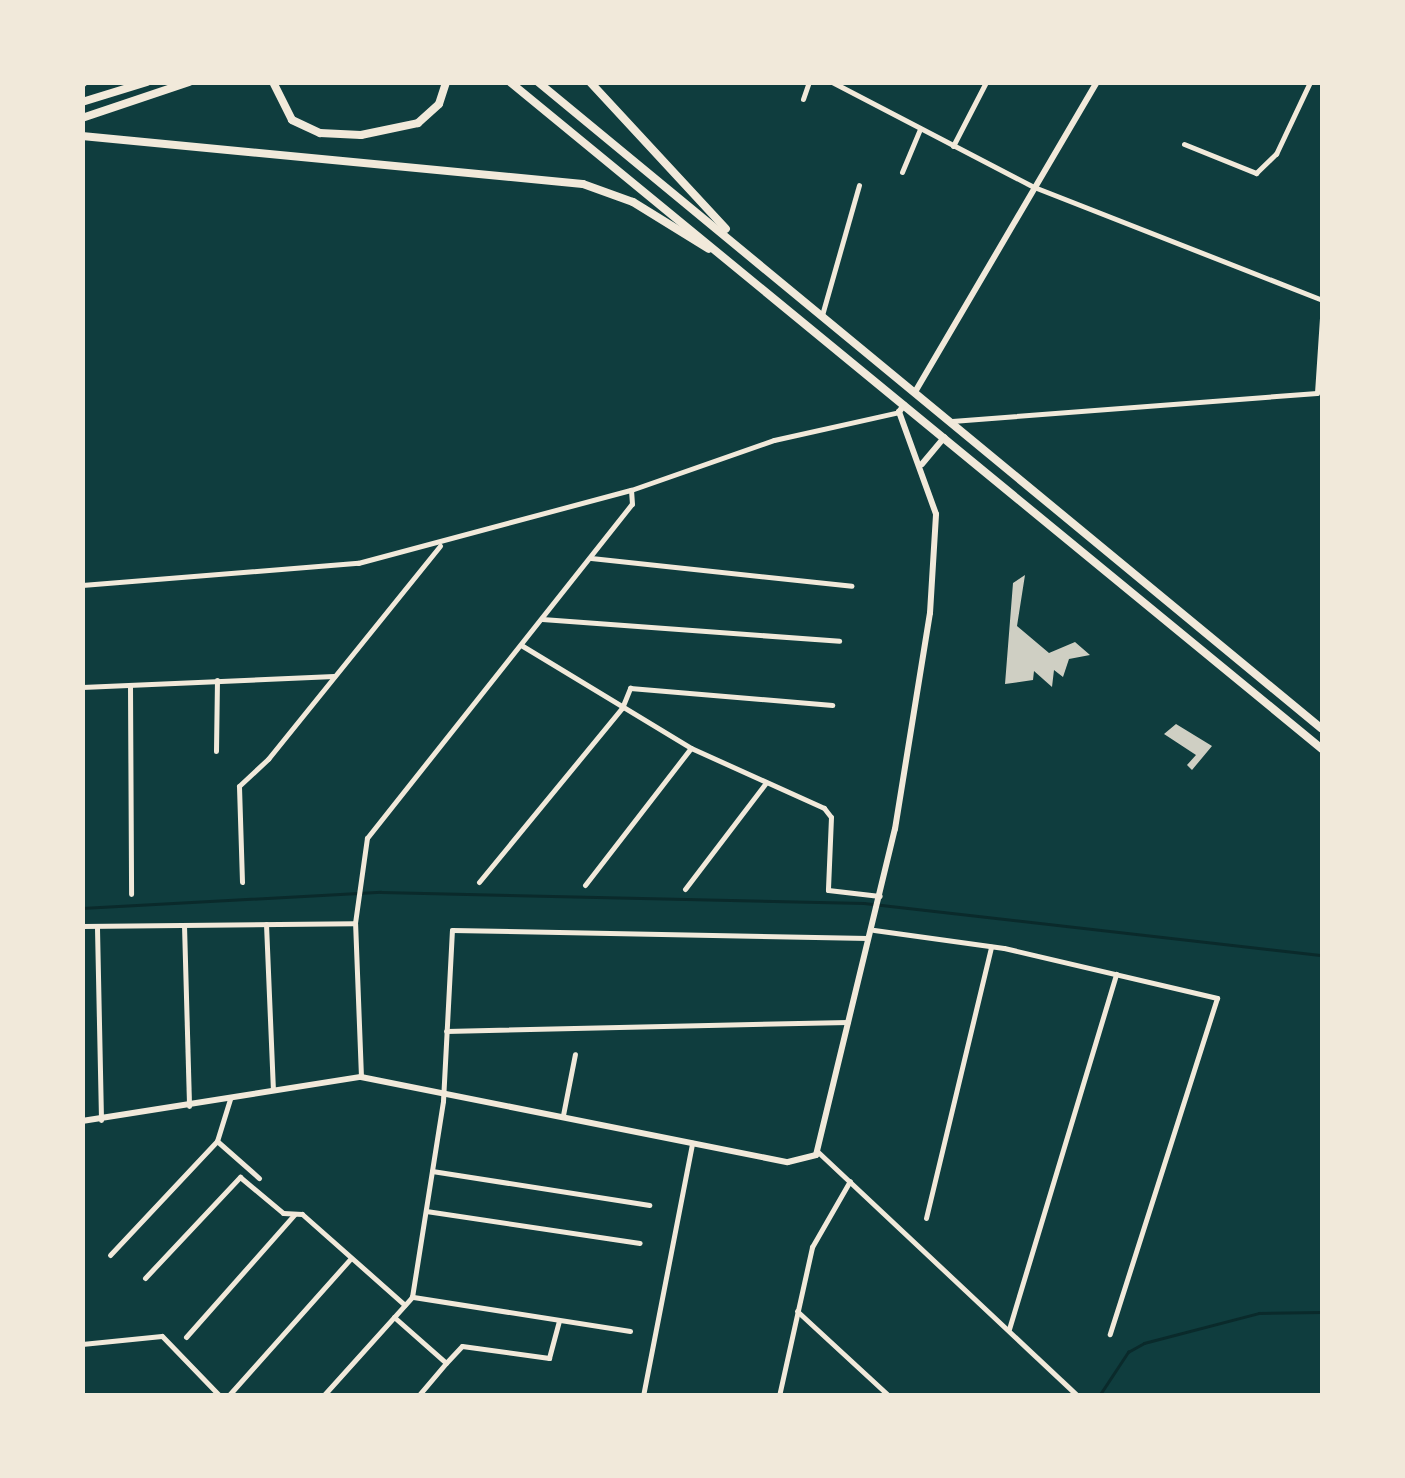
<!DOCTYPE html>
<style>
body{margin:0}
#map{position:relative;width:1405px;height:1478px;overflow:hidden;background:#0f3d3e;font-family:Rubik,sans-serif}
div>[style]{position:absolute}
.stream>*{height:2.5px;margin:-1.25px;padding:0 1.25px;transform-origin:1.25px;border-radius:1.25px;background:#0a2a2b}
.building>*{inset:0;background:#cfcfc3}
.minor>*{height:5px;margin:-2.5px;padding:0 2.5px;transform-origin:2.5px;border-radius:2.5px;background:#f1e9da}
.tertiary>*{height:6px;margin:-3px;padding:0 3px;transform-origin:3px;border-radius:3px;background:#f1e9da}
.primary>*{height:8px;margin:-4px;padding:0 4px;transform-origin:4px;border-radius:4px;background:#f1e9da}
.trunk>*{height:8px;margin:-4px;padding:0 4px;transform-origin:4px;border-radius:4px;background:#f1e9da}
span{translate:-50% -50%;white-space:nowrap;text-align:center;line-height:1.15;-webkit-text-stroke:10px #f1e9da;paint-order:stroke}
.frame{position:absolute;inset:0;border:85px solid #f1e9da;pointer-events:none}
</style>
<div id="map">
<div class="stream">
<i style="left:82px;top:908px;width:299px;rotate:-3.1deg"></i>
<i style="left:381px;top:892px;width:483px;rotate:1.3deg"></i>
<i style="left:864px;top:903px;width:461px;rotate:6.5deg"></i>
<i style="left:1099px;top:1396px;width:53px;rotate:-56.6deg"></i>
<i style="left:1128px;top:1352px;width:18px;rotate:-29deg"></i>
<i style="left:1144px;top:1343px;width:119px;rotate:-14.6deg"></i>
<i style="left:1259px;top:1313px;width:63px;rotate:-0.9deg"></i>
</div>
<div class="building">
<i style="clip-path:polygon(1025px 575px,1017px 626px,1049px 653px,1075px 642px,1090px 655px,1069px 659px,1063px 677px,1054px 670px,1052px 687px,1034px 671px,1033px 680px,1005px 684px,1013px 583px)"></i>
<i style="clip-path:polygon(1176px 724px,1212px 746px,1192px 770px,1187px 765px,1196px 755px,1164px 734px)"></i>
</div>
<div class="minor">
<i style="left:832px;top:82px;width:228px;rotate:27.5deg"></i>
<i style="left:1034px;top:187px;width:309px;rotate:21.4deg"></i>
<i style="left:803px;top:99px;width:18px;rotate:-71deg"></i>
<i style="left:1184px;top:144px;width:78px;rotate:21.9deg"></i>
<i style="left:1256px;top:173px;width:28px;rotate:-44deg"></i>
<i style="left:1276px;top:154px;width:80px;rotate:-64.7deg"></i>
<i style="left:953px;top:146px;width:72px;rotate:-62.7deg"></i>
<i style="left:902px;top:172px;width:47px;rotate:-67.3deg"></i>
<i style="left:822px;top:315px;width:135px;rotate:-74.1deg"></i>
<i style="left:952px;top:421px;width:366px;rotate:-4.4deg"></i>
<i style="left:1317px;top:393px;width:76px;rotate:-86.2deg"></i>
<i style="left:591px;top:558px;width:262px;rotate:6.1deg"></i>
<i style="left:82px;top:585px;width:277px;rotate:-4.6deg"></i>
<i style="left:358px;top:563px;width:283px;rotate:-15deg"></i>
<i style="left:631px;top:490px;width:151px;rotate:-19.3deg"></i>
<i style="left:774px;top:440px;width:128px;rotate:-12.6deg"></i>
<i style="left:542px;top:619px;width:298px;rotate:4.2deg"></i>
<i style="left:521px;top:645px;width:199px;rotate:31.2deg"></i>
<i style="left:691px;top:748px;width:146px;rotate:24.3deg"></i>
<i style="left:824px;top:808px;width:11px;rotate:52deg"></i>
<i style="left:831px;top:817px;width:73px;rotate:92.4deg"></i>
<i style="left:828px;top:890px;width:52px;rotate:6.6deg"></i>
<i style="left:130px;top:686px;width:208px;rotate:89.7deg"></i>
<i style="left:82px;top:687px;width:252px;rotate:-2.5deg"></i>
<i style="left:216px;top:751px;width:71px;rotate:-89.2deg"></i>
<i style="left:242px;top:882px;width:96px;rotate:-91.8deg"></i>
<i style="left:239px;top:786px;width:40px;rotate:-43deg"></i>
<i style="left:268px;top:759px;width:274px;rotate:-51.1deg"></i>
<i style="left:479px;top:882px;width:225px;rotate:-50.6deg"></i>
<i style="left:622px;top:708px;width:22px;rotate:-68deg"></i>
<i style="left:630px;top:688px;width:203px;rotate:4.8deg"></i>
<i style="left:585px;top:885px;width:173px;rotate:-52.3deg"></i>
<i style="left:685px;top:889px;width:132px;rotate:-52.7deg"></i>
<i style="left:266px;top:924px;width:166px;rotate:87.6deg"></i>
<i style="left:184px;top:925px;width:181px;rotate:88.4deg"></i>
<i style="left:82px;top:926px;width:272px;rotate:-0.6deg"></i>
<i style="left:97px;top:928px;width:192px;rotate:88.8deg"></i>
<i style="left:874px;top:930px;width:131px;rotate:7.9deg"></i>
<i style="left:1004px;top:948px;width:219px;rotate:13.2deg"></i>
<i style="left:1217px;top:998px;width:353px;rotate:107.7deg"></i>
<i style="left:446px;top:1031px;width:402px;rotate:-1.3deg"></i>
<i style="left:361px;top:1077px;width:154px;rotate:-92.2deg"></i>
<i style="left:355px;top:923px;width:86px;rotate:-82deg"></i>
<i style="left:367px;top:838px;width:426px;rotate:-51.6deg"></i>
<i style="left:632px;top:504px;width:14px;rotate:-94deg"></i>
<i style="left:563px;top:1115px;width:62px;rotate:-78.9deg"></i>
<i style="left:217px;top:1141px;width:56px;rotate:41.4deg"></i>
<i style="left:818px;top:1152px;width:357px;rotate:43.2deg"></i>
<i style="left:432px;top:1171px;width:220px;rotate:8.9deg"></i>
<i style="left:426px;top:1211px;width:216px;rotate:8.5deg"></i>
<i style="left:926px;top:1218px;width:279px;rotate:-76.5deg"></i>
<i style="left:110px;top:1255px;width:156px;rotate:-46.8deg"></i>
<i style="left:217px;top:1141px;width:44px;rotate:-72.8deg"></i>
<i style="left:145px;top:1278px;width:139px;rotate:-46.8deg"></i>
<i style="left:240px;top:1177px;width:56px;rotate:39.9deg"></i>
<i style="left:283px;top:1213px;width:19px;rotate:3deg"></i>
<i style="left:302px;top:1214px;width:137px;rotate:41.5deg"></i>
<i style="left:797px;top:1311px;width:125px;rotate:42.7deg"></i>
<i style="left:394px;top:1317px;width:69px;rotate:41.5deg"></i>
<i style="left:446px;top:1363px;width:43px;rotate:130.3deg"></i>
<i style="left:1009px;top:1329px;width:371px;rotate:-73.2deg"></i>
<i style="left:630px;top:1331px;width:221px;rotate:-171.1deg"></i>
<i style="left:412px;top:1297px;width:198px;rotate:-81deg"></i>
<i style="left:443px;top:1101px;width:171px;rotate:-87deg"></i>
<i style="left:452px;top:930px;width:416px;rotate:1.1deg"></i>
<i style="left:186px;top:1337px;width:164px;rotate:-48.5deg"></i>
<i style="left:82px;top:1344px;width:80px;rotate:-5.7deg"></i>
<i style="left:162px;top:1336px;width:83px;rotate:46deg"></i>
<i style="left:446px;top:1363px;width:23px;rotate:-47deg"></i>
<i style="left:462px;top:1346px;width:88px;rotate:7.9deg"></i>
<i style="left:549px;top:1358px;width:39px;rotate:-75deg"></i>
<i style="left:229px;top:1395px;width:183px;rotate:-48.3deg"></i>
<i style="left:323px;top:1396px;width:133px;rotate:-48deg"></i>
<i style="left:643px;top:1396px;width:258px;rotate:-79deg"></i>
<i style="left:779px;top:1396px;width:153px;rotate:-77.5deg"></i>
<i style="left:812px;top:1247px;width:76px;rotate:-60.1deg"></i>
</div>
<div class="tertiary">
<i style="left:915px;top:392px;width:359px;rotate:-59.6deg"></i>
<i style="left:922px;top:464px;width:35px;rotate:-50deg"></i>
<i style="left:82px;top:1121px;width:282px;rotate:-9deg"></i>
<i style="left:361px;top:1077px;width:435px;rotate:11.3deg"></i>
<i style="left:788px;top:1162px;width:29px;rotate:-14deg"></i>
<i style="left:816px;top:1155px;width:335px;rotate:-76.4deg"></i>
<i style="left:895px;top:829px;width:219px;rotate:-80.8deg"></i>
<i style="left:930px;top:613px;width:99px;rotate:-86.5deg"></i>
<i style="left:936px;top:514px;width:109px;rotate:-109.9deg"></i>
<i style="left:899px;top:412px;width:9px;rotate:-54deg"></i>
</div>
<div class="primary">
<i style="left:82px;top:102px;width:68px;rotate:-17.1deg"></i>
<i style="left:82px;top:118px;width:113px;rotate:-18.6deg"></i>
</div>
<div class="trunk">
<i style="left:273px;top:82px;width:42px;rotate:63.4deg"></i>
<i style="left:292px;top:120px;width:31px;rotate:25deg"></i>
<i style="left:320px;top:133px;width:41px;rotate:2.8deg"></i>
<i style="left:361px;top:135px;width:58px;rotate:-11.9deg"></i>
<i style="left:418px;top:123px;width:28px;rotate:-42deg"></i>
<i style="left:439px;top:104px;width:23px;rotate:-72deg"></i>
<i style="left:510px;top:82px;width:1051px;rotate:39.4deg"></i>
<i style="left:538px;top:82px;width:1016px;rotate:39.53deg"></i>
<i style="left:590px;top:82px;width:200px;rotate:47.2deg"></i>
<i style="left:82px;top:84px;width:3px;rotate:-45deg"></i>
<i style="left:82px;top:136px;width:503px;rotate:5.47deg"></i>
<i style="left:583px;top:184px;width:53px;rotate:19.8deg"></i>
<i style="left:633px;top:202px;width:89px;rotate:31.7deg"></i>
</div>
<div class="frame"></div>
</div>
